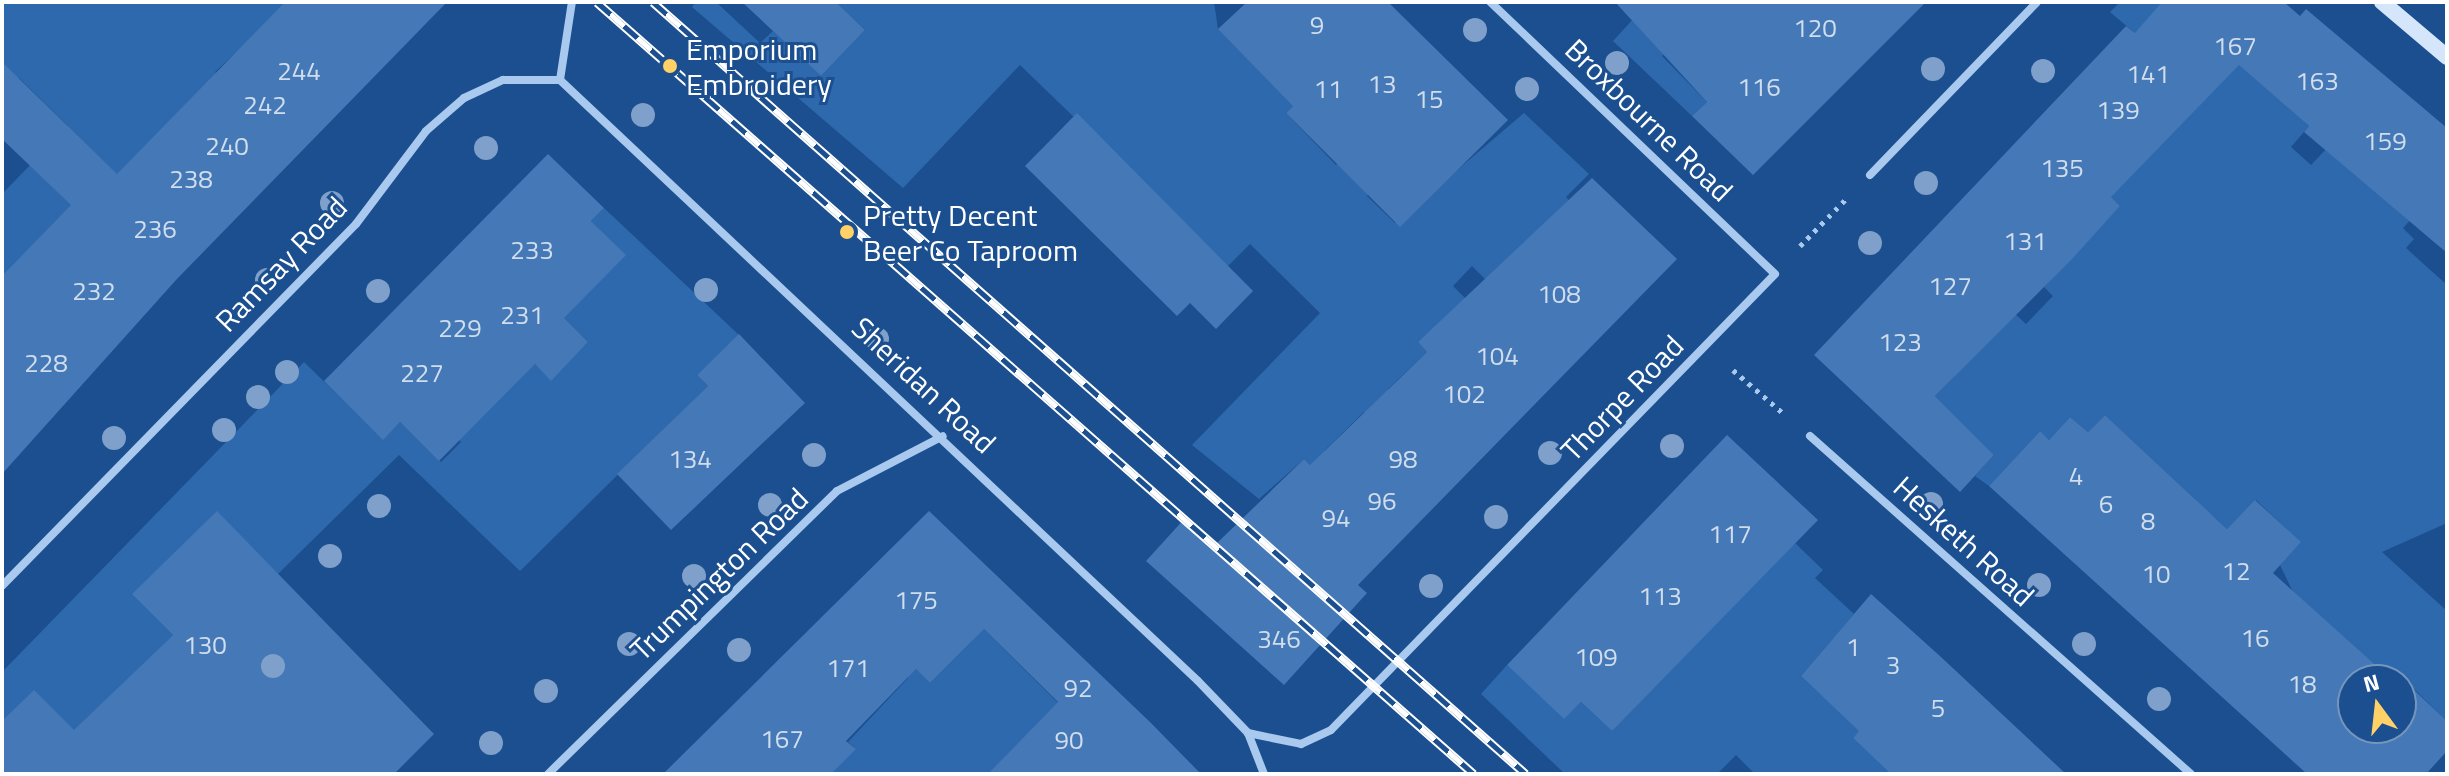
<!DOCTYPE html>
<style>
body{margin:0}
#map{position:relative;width:2449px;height:776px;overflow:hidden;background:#1b4f8f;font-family:"Titillium Web",sans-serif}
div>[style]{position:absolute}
.green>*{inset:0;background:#2e69ad}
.building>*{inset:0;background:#4478b7}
.path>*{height:5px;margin-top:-2.5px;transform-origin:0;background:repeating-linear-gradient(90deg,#a9c9ee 0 4px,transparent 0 10px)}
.street>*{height:8px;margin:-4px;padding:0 4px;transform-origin:4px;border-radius:4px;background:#a9c9ee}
.secondary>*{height:16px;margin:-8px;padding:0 8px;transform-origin:8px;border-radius:8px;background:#d6e6fa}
.rail>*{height:9px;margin-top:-4.5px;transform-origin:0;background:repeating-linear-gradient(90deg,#1b4f8f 0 18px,#fff 0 36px);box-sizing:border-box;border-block:2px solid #fff}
.trees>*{width:24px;height:24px;margin:-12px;border-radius:50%;background:#7ea0ca}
.dots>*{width:22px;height:22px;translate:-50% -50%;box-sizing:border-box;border:4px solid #1b4f8f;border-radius:50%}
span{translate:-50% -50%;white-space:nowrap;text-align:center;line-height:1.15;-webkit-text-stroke:6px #1b4f8f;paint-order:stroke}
.number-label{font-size:26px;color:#d0dded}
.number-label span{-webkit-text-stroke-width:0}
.poi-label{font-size:30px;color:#fff}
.left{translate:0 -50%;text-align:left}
.street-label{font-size:30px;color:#fff}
.frame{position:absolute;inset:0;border:4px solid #fff;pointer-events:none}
.north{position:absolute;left:2337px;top:664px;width:80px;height:80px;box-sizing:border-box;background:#1b4f8f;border:2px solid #7695bc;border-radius:50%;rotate:345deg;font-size:22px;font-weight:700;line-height:32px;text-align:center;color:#fff}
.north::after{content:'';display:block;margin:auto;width:28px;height:36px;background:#ffd166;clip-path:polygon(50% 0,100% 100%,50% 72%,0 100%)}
</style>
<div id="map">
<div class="green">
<i style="clip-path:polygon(2px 2px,291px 2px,215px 72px,243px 99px,2px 315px,2px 194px,68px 126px,19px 78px,2px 95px)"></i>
<i style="clip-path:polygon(696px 2px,716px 2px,760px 43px,773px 31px,821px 76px,865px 30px,836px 2px,1214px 2px,1218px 29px,1334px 65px,1286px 113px,1336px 165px,1386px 113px,1395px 166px,1367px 196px,1395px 223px,1524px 113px,1589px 174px,1566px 197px,1596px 228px,1516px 310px,1472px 266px,1453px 286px,1471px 304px,1418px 342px,1427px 352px,1388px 389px,1412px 415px,1389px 436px,1364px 412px,1324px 451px,1335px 490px,1304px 459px,1259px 499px,1192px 445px,1320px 313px,1250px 244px,1228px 266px,1020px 65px,903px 188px,692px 7px)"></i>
<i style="clip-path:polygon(1649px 2px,1680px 37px,1662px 56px,1707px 102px,1692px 116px,1613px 41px)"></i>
<i style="clip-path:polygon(2120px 2px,2162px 2px,2193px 24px,2309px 126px,2291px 147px,2311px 165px,2329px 146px,2414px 216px,2403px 228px,2414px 239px,2406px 248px,2447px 285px,2447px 523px,2382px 552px,2447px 611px,2447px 721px,2415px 690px,2401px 705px,2401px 680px,2369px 680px,2292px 590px,2280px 565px,2300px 542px,2256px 500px,2227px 529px,2211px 514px,2158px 541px,2196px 500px,2105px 415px,2088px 432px,2070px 417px,2049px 440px,2039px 432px,1989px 486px,1975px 476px,1994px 455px,1935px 396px,1954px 377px,1981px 282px,2026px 324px,2053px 296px,2044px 287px,2120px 206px,2084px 172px,2208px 95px,2110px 12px)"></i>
<i style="clip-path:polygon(604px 208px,739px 335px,697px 375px,708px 386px,520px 571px,399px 455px,278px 574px,217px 512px,133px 594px,173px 635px,74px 731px,2px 721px,2px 672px,304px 362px,383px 439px,400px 422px,441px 462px,461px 442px,451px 431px,535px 364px,551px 380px,588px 342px,532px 287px,625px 255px,591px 221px)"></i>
<i style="clip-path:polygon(1764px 513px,1823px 570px,1815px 578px,1854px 614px,1801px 676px,1821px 695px,1844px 671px,1861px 730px,1853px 738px,1882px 765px,1947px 774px,1755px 774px,1736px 755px,1717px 774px,1565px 774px,1481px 694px,1507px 665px,1564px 718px,1581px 702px,1612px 731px)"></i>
<i style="clip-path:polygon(956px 588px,985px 630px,1064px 709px,988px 774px,831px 774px,855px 748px,848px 742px,908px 678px,896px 649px,930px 683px,972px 641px)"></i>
</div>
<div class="building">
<i style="clip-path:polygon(285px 2px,447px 2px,176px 280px,2px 474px,2px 276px,71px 205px,2px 139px,2px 62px,117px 174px)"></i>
<i style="clip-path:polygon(742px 2px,836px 2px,865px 30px,821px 76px)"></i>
<i style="clip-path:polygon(1247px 2px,1388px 2px,1508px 120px,1400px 227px,1286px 113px,1293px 106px,1218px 29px)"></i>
<i style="clip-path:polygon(1615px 2px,1926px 2px,1753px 175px,1692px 116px,1707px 102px)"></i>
<i style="clip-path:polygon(2162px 2px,2284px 2px,2300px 16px,2306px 9px,2447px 128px,2447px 253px,2304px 132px,2309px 126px,2239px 65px,2111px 197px,2120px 206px,2072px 259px,1935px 396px,1994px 455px,1960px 492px,1814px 355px,2126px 26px,2135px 33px)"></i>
<i style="clip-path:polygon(1077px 113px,1253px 291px,1216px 329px,1190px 303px,1177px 316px,1025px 166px)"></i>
<i style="clip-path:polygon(548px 154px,604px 208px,591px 221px,626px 255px,564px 318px,588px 342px,551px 381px,535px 364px,439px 461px,400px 422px,383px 440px,324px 381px)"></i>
<i style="clip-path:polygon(1592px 178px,1677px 259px,1358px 585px,1367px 593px,1284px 685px,1146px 561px,1186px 517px,1216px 544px,1304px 459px,1310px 465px,1427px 352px,1418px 342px)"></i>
<i style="clip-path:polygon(739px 334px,805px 403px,671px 530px,617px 474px,708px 386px,697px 375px)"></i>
<i style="clip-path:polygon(2105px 415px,2227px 529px,2255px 500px,2301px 542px,2273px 573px,2392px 680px,2353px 680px,2353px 728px,2401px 728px,2401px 688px,2409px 696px,2414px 690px,2447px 721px,2447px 751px,2426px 774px,2307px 774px,1989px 486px,2040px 431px,2049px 440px,2070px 417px,2088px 432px)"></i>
<i style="clip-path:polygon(1727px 435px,1818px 520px,1612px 731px,1581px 702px,1564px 719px,1507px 665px)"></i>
<i style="clip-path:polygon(217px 511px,434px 734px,394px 774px,2px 774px,2px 721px,34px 690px,74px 730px,173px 635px,132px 594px)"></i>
<i style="clip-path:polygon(929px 511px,1151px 723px,1201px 774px,988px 774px,1058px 702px,984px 629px,930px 683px,916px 669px,846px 741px,856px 749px,831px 774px,663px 774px)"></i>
<i style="clip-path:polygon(1871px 594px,1941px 657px,2066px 774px,1891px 774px,1853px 738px,1859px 731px,1801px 676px)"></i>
</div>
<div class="path">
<i style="left:1800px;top:246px;width:66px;rotate:-45.6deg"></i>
<i style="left:1733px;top:370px;width:66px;rotate:40.7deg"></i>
</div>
<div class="street">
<i style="left:560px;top:80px;width:876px;rotate:43.29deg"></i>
<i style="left:1198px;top:681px;width:72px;rotate:46.1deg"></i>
<i style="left:1248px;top:733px;width:44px;rotate:68.7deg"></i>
<i style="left:560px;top:80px;width:79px;rotate:-81.3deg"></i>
<i style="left:1870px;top:175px;width:240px;rotate:-46deg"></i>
<i style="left:1810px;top:436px;width:509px;rotate:41.58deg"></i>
<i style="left:2px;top:586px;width:506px;rotate:-45.64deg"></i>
<i style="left:356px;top:224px;width:116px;rotate:-53deg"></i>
<i style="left:426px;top:131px;width:50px;rotate:-41deg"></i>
<i style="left:464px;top:98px;width:43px;rotate:-24.8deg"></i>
<i style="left:503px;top:80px;width:57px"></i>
<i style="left:1248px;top:733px;width:54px;rotate:11.7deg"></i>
<i style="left:1301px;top:744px;width:33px;rotate:-25deg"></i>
<i style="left:1331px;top:730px;width:636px;rotate:-45.76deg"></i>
<i style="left:1775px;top:274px;width:394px;rotate:-136.3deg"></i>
<i style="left:548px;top:774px;width:404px;rotate:-44.4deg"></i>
<i style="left:837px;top:491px;width:119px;rotate:-27.4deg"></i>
</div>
<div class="secondary">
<i style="left:2382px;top:2px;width:85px;rotate:40.2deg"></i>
</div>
<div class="rail">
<i style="left:597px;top:2px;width:1168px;rotate:41.36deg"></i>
<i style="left:653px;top:2px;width:1165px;rotate:41.49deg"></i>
</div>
<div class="trees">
<i style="left:1475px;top:30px"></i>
<i style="left:1617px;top:63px"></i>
<i style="left:1933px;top:69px"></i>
<i style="left:2043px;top:71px"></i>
<i style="left:1527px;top:89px"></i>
<i style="left:643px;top:115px"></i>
<i style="left:486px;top:148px"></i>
<i style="left:1926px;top:183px"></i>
<i style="left:332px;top:203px"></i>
<i style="left:1870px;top:243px"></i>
<i style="left:267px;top:280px"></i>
<i style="left:706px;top:290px"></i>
<i style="left:378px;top:291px"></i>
<i style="left:877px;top:339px"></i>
<i style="left:287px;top:372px"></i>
<i style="left:258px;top:397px"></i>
<i style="left:224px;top:430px"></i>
<i style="left:114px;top:438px"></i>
<i style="left:1672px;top:446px"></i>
<i style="left:1550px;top:453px"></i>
<i style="left:814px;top:455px"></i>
<i style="left:1931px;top:504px"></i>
<i style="left:770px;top:505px"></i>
<i style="left:379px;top:506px"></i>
<i style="left:1496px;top:517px"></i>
<i style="left:330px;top:556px"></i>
<i style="left:694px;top:576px"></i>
<i style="left:2039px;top:585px"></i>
<i style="left:1431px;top:586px"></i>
<i style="left:629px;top:644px"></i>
<i style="left:2084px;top:644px"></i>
<i style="left:739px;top:650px"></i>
<i style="left:273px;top:666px"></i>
<i style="left:546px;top:691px"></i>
<i style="left:2159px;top:699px"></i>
<i style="left:491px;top:743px"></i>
</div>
<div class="dots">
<i style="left:670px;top:66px;background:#ffd166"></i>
<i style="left:847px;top:232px;background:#ffd166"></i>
</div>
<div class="number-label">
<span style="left:1317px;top:25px">9</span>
<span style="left:1815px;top:28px">120</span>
<span style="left:2235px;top:46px">167</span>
<span style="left:299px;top:71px">244</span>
<span style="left:2148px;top:74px">141</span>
<span style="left:2317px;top:81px">163</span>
<span style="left:1382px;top:84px">13</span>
<span style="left:1759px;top:87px">116</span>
<span style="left:1328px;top:89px">11</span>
<span style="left:1429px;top:99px">15</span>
<span style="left:265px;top:105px">242</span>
<span style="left:2118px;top:110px">139</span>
<span style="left:2385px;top:141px">159</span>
<span style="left:227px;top:146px">240</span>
<span style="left:2062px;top:168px">135</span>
<span style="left:191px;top:179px">238</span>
<span style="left:155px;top:229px">236</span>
<span style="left:2025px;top:241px">131</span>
<span style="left:532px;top:250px">233</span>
<span style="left:1950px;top:286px">127</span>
<span style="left:94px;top:291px">232</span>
<span style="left:1559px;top:294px">108</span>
<span style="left:522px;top:315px">231</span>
<span style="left:460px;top:328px">229</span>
<span style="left:1900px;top:342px">123</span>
<span style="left:1497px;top:356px">104</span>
<span style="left:46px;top:363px">228</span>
<span style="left:422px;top:373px">227</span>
<span style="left:1464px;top:394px">102</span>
<span style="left:690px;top:459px">134</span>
<span style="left:1403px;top:459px">98</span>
<span style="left:2076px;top:476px">4</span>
<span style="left:1382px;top:501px">96</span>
<span style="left:2106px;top:504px">6</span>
<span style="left:1336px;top:518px">94</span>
<span style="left:2148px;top:521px">8</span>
<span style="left:1730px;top:534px">117</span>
<span style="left:2236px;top:571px">12</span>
<span style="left:2156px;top:574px">10</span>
<span style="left:1660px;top:596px">113</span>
<span style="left:916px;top:600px">175</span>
<span style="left:2255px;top:638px">16</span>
<span style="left:1279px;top:639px">346</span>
<span style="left:205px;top:645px">130</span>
<span style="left:1853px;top:647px">1</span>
<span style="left:1596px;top:657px">109</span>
<span style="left:1893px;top:665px">3</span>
<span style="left:848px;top:668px">171</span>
<span style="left:2302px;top:684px">18</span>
<span style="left:1078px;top:688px">92</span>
<span style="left:1938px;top:708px">5</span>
<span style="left:782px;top:739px">167</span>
<span style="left:1069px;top:740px">90</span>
</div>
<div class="poi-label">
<span class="left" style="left:686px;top:66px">Emporium<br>Embroidery</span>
<span class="left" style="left:863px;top:232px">Pretty Decent<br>Beer Co Taproom</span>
</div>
<div class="street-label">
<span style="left:1649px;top:120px;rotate:44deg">Broxbourne Road</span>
<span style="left:281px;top:264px;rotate:-46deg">Ramsay Road</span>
<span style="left:924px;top:385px;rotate:43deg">Sheridan Road</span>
<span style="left:1622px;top:398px;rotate:-46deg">Thorpe Road</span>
<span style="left:1964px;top:541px;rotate:42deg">Hesketh Road</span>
<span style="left:719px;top:574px;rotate:-44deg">Trumpington Road</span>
</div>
<div class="frame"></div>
<div class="north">N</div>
</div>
